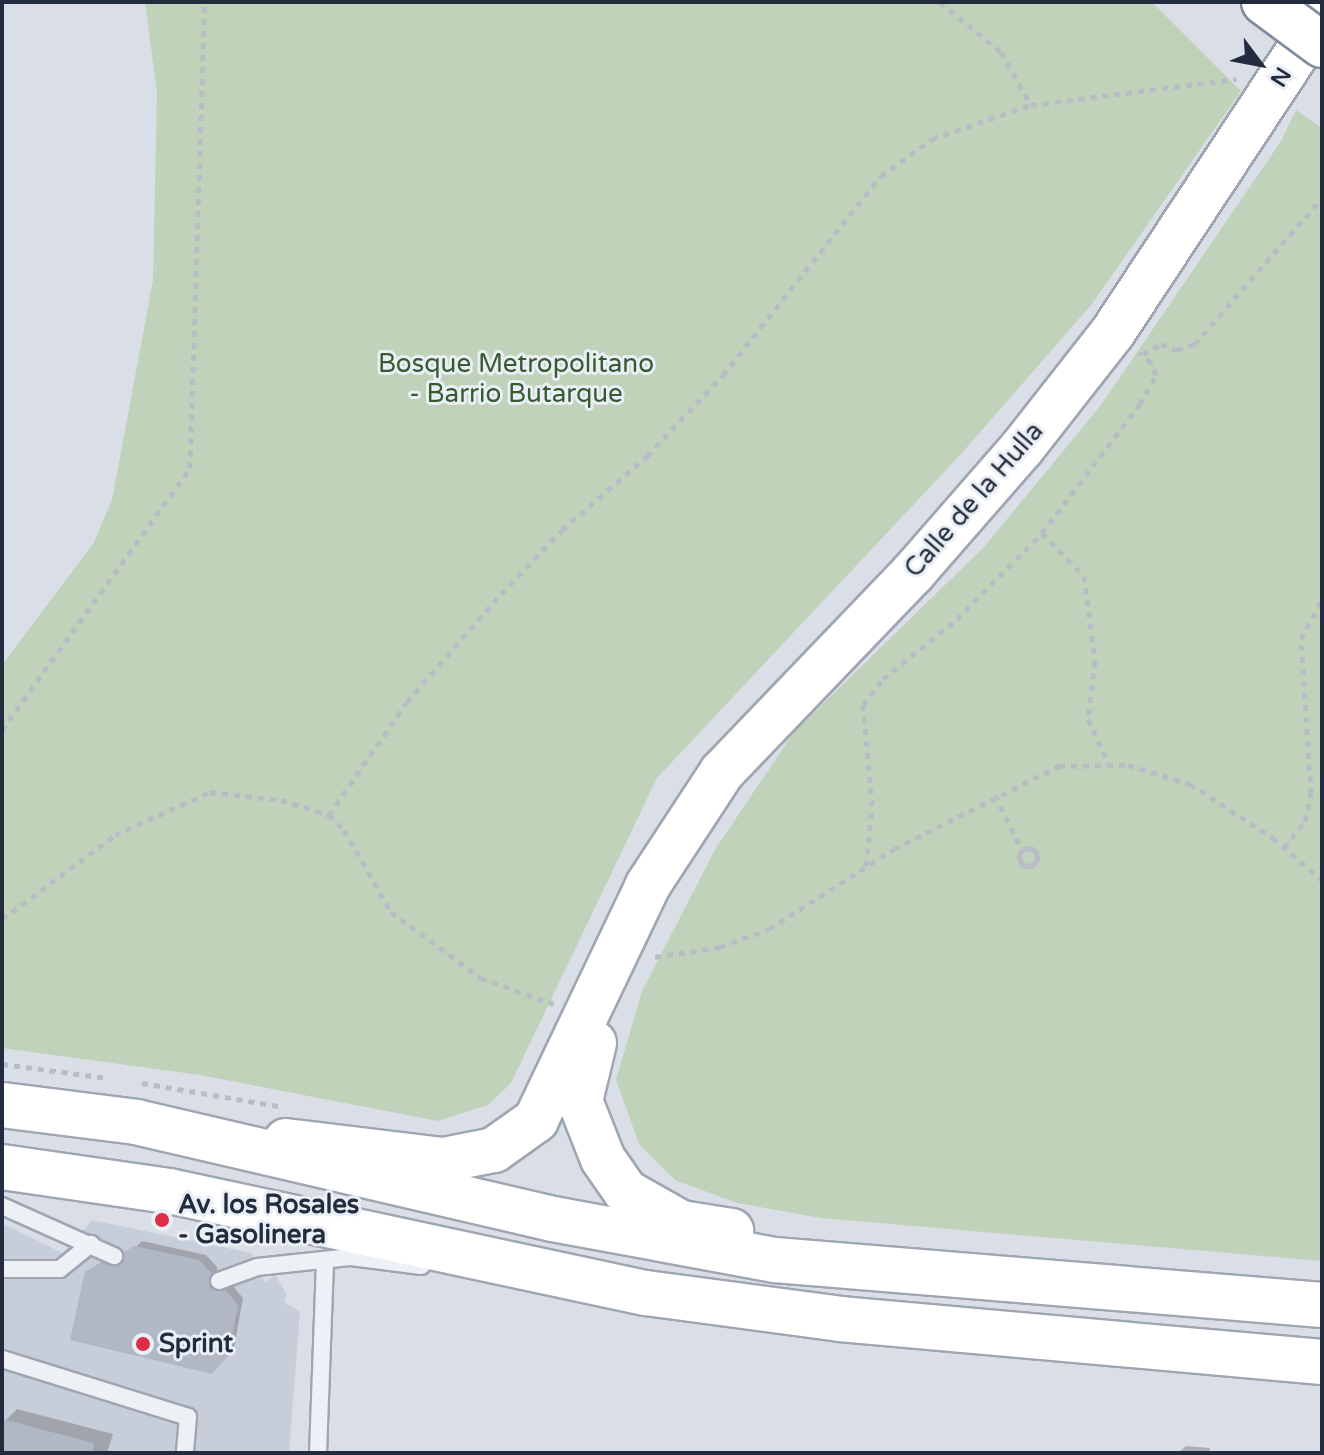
<!DOCTYPE html>
<style>
body{margin:0}
#map{position:relative;width:1324px;height:1455px;overflow:hidden;background:#dadfe7;font-family:"Varela Round",sans-serif}
div>[style]{position:absolute}
.built>*{inset:0;background:#c8ced9}
.green>*{inset:0;background:#c0d2ba}
.shadow>*{inset:0;background:#0003}
.building>*{inset:0;background:#b1b8c4}
.path>*{height:5px;margin-top:-2.5px;transform-origin:0;background:repeating-linear-gradient(90deg,#b8bdc5 0 6px,transparent 0 12px)}
.path>.ring{margin:-2.5px;padding:0;box-sizing:content-box;background:none;border:5px solid #b8bdc5;border-radius:50%}
.roads{filter:drop-shadow(2px 0 #9fa6b1) drop-shadow(-2px 0 #9fa6b1) drop-shadow(0 2px #9fa6b1) drop-shadow(0 -2px #9fa6b1)}
.lane>*{height:16px;margin:-8px;padding:0 8px;transform-origin:8px;border-radius:8px;background:#edf0f5}
.secondary>*{height:44px;margin:-22px;padding:0 22px;transform-origin:22px;border-radius:22px;background:#fff}
.highway>*{height:44px;margin:-22px;padding:0 22px;transform-origin:22px;border-radius:22px;background:#fff}
.bridges{filter:drop-shadow(2px 0 #808c9f) drop-shadow(-2px 0 #808c9f) drop-shadow(0 2px #808c9f) drop-shadow(0 -2px #808c9f)}
.highway-bridge>*{height:44px;margin:-22px;padding:0 22px;transform-origin:22px;border-radius:22px;background:#fff}
.dots>*{width:22px;height:22px;translate:-50% -50%;box-sizing:border-box;border:4px solid #eaeef5;border-radius:50%}
span{translate:-50% -50%;white-space:nowrap;text-align:center;line-height:1.15;-webkit-text-stroke:6px #eaeef5;paint-order:stroke}
.park-label{font-size:26px;color:#365b2f}
.street-label{font-size:26px;color:#232c3e}
.poi-label{font-size:26px;color:#232c3e;font-weight:700}
.left{translate:0 -50%;text-align:left}
.frame{position:absolute;inset:0;border:4px solid #232c3e;pointer-events:none}
.north{position:absolute;left:1220px;top:24px;width:80px;height:80px;-webkit-text-stroke:6px #eaeef5;paint-order:stroke;rotate:122deg;font-size:22px;font-weight:700;line-height:32px;text-align:center;color:#232c3e}
.north::after{content:'';display:block;margin:auto;width:28px;height:36px;background:#232c3e;clip-path:polygon(50% 0,100% 100%,50% 72%,0 100%)}
</style>
<div id="map">
<div class="built">
<i style="clip-path:polygon(92px 1220px,251px 1253px,265px 1282px,275px 1275px,287px 1294px,284px 1302px,300px 1312px,289px 1453px,2px 1453px,2px 1223px,63px 1253px)"></i>
</div>
<div class="green">
<i style="clip-path:polygon(145px 2px,1152px 2px,1241px 91px,1092px 304px,962px 453px,657px 778px,511px 1083px,488px 1105px,438px 1121px,200px 1075px,2px 1048px,2px 665px,93px 544px,112px 500px,153px 280px,157px 93px)"></i>
<i style="clip-path:polygon(1296px 110px,1322px 128px,1322px 1261px,821px 1218px,737px 1203px,675px 1180px,639px 1144px,616px 1080px,642px 991px,716px 848px,794px 732px,984px 547px,1101px 405px,1281px 141px)"></i>
</div>
<div class="shadow">
<i style="clip-path:polygon(142px 1241px,206px 1255px,217px 1267px,217px 1283px,232px 1285px,243px 1298px,234px 1348px,211px 1372px,86px 1272px,110px 1257px,124px 1259px)"></i>
<i style="clip-path:polygon(17px 1409px,113px 1434px,107px 1453px,2px 1453px,6px 1420px)"></i>
<i style="clip-path:polygon(1186px 1446px,1210px 1448px,1210px 1453px,1178px 1453px)"></i>
</div>
<div class="building">
<i style="clip-path:polygon(134px 1246px,199px 1260px,211px 1273px,211px 1289px,226px 1290px,238px 1305px,228px 1356px,212px 1374px,70px 1340px,85px 1271px,102px 1263px,120px 1265px,124px 1252px)"></i>
<i style="clip-path:polygon(2px 1419px,94px 1443px,93px 1453px,2px 1453px)"></i>
</div>
<div class="path">
<i style="left:940px;top:2px;width:79px;rotate:39.3deg"></i>
<i style="left:1001px;top:52px;width:61px;rotate:60.5deg"></i>
<i style="left:1031px;top:105px;width:207px;rotate:-7.2deg"></i>
<i style="left:1143px;top:354px;width:21px;rotate:-29deg"></i>
<i style="left:1161px;top:344px;width:17px;rotate:21deg"></i>
<i style="left:1177px;top:350px;width:19px;rotate:-18deg"></i>
<i style="left:1195px;top:344px;width:194px;rotate:-49deg"></i>
<i style="left:1042px;top:533px;width:60px;rotate:45.7deg"></i>
<i style="left:1084px;top:576px;width:86px;rotate:82.6deg"></i>
<i style="left:1095px;top:661px;width:58px;rotate:96.9deg"></i>
<i style="left:1088px;top:719px;width:51px;rotate:65.5deg"></i>
<i style="left:2px;top:730px;width:322px;rotate:-54.3deg"></i>
<i style="left:190px;top:468px;width:466px;rotate:-88.2deg"></i>
<i style="left:995px;top:795px;width:61px;rotate:63.9deg"></i>
<i style="left:329px;top:815px;width:137px;rotate:-55.4deg"></i>
<i style="left:407px;top:702px;width:143px;rotate:-49deg"></i>
<i style="left:501px;top:594px;width:88px;rotate:-46.4deg"></i>
<i style="left:562px;top:530px;width:113px;rotate:-41deg"></i>
<i style="left:647px;top:456px;width:111px;rotate:-46.8deg"></i>
<i style="left:723px;top:375px;width:254px;rotate:-51.6deg"></i>
<i style="left:881px;top:176px;width:63px;rotate:-36deg"></i>
<i style="left:932px;top:139px;width:105px;rotate:-19deg"></i>
<i class="ring" style="left:1019px;top:848px;width:13px;height:13px"></i>
<i style="left:1284px;top:848px;width:34px;rotate:-52deg"></i>
<i style="left:1305px;top:821px;width:28px;rotate:-77deg"></i>
<i style="left:1311px;top:794px;width:155px;rotate:-93.7deg"></i>
<i style="left:1301px;top:639px;width:44px;rotate:-61.7deg"></i>
<i style="left:866px;top:866px;width:60px;rotate:-84.3deg"></i>
<i style="left:872px;top:806px;width:101px;rotate:-95.1deg"></i>
<i style="left:863px;top:705px;width:33px;rotate:-52deg"></i>
<i style="left:883px;top:679px;width:95px;rotate:-39deg"></i>
<i style="left:957px;top:619px;width:121px;rotate:-45.3deg"></i>
<i style="left:1042px;top:533px;width:162px;rotate:-52.8deg"></i>
<i style="left:1140px;top:404px;width:33px;rotate:-61deg"></i>
<i style="left:1156px;top:375px;width:14px;rotate:-111deg"></i>
<i style="left:1151px;top:362px;width:15px;rotate:-143deg"></i>
<i style="left:2px;top:919px;width:141px;rotate:-36.6deg"></i>
<i style="left:115px;top:835px;width:104px;rotate:-24.4deg"></i>
<i style="left:210px;top:792px;width:71px;rotate:6.4deg"></i>
<i style="left:281px;top:800px;width:50px;rotate:17.4deg"></i>
<i style="left:329px;top:815px;width:21px;rotate:45deg"></i>
<i style="left:344px;top:830px;width:95px;rotate:60.2deg"></i>
<i style="left:391px;top:912px;width:112px;rotate:36.3deg"></i>
<i style="left:481px;top:978px;width:77px;rotate:19.6deg"></i>
<i style="left:655px;top:957px;width:66px;rotate:-8.7deg"></i>
<i style="left:720px;top:947px;width:52px;rotate:-20.2deg"></i>
<i style="left:769px;top:929px;width:148px;rotate:-32.6deg"></i>
<i style="left:894px;top:849px;width:185px;rotate:-26.7deg"></i>
<i style="left:1059px;top:766px;width:69px;rotate:-0.8deg"></i>
<i style="left:1128px;top:765px;width:65px;rotate:17deg"></i>
<i style="left:1190px;top:784px;width:99px;rotate:33deg"></i>
<i style="left:1273px;top:838px;width:65px;rotate:40.6deg"></i>
<i style="left:2px;top:1064px;width:107px;rotate:7.5deg"></i>
<i style="left:142px;top:1083px;width:138px;rotate:9.6deg"></i>
</div>
<div class="roads">
<div class="lane">
<i style="left:2px;top:1206px;width:123px;rotate:24.1deg"></i>
<i style="left:2px;top:1269px;width:58px"></i>
<i style="left:60px;top:1269px;width:40px;rotate:-39deg"></i>
<i style="left:219px;top:1281px;width:40px;rotate:-20.2deg"></i>
<i style="left:257px;top:1267px;width:95px;rotate:-6.1deg"></i>
<i style="left:351px;top:1257px;width:71px;rotate:7.3deg"></i>
<i style="left:2px;top:1359px;width:195px;rotate:17.3deg"></i>
<i style="left:188px;top:1417px;width:36px;rotate:95deg"></i>
<i style="left:318px;top:1453px;width:193px;rotate:-87.9deg"></i>
</div>
<div class="secondary">
<i style="left:594px;top:1043px;width:60px;rotate:103.6deg"></i>
<i style="left:580px;top:1101px;width:62px;rotate:68.4deg"></i>
<i style="left:603px;top:1159px;width:40px;rotate:55.1deg"></i>
<i style="left:626px;top:1192px;width:63px;rotate:29.4deg"></i>
<i style="left:681px;top:1223px;width:51px;rotate:9.1deg"></i>
<i style="left:286px;top:1141px;width:158px;rotate:6.9deg"></i>
<i style="left:443px;top:1160px;width:52px;rotate:-11.1deg"></i>
<i style="left:494px;top:1150px;width:52px;rotate:-35.5deg"></i>
<i style="left:536px;top:1120px;width:260px;rotate:-64.5deg"></i>
<i style="left:648px;top:885px;width:135px;rotate:-56.8deg"></i>
<i style="left:722px;top:772px;width:276px;rotate:-46.2deg"></i>
<i style="left:913px;top:573px;width:166px;rotate:-48.9deg"></i>
<i style="left:1022px;top:448px;width:147px;rotate:-51.9deg"></i>
<i style="left:1113px;top:332px;width:380px;rotate:-56.6deg"></i>
</div>
<div class="highway">
<i style="left:2px;top:1105px;width:135px;rotate:7.2deg"></i>
<i style="left:136px;top:1122px;width:428px;rotate:13.1deg"></i>
<i style="left:553px;top:1219px;width:226px;rotate:10.5deg"></i>
<i style="left:775px;top:1260px;width:549px;rotate:4.7deg"></i>
<i style="left:2px;top:1167px;width:169px;rotate:8.2deg"></i>
<i style="left:169px;top:1191px;width:488px;rotate:12.1deg"></i>
<i style="left:646px;top:1293px;width:196px;rotate:7.6deg"></i>
<i style="left:840px;top:1319px;width:484px;rotate:5.1deg"></i>
</div>
</div>
<div class="bridges">
<div class="highway-bridge">
<i style="left:1264px;top:2px;width:72px;rotate:36.6deg"></i>
</div>
</div>
<div class="dots">
<i style="left:162px;top:1220px;background:#dc2f45"></i>
<i style="left:143px;top:1344px;background:#dc2f45"></i>
</div>
<div class="park-label">
<span style="left:516px;top:379px">Bosque Metropolitano<br>- Barrio Butarque</span>
</div>
<div class="street-label">
<span style="left:974px;top:500px;rotate:-49deg">Calle de la Hulla</span>
</div>
<div class="poi-label">
<span class="left" style="left:178px;top:1220px">Av. los Rosales<br>- Gasolinera</span>
<span class="left" style="left:159px;top:1344px">Sprint</span>
</div>
<div class="frame"></div>
<div class="north">N</div>
</div>
